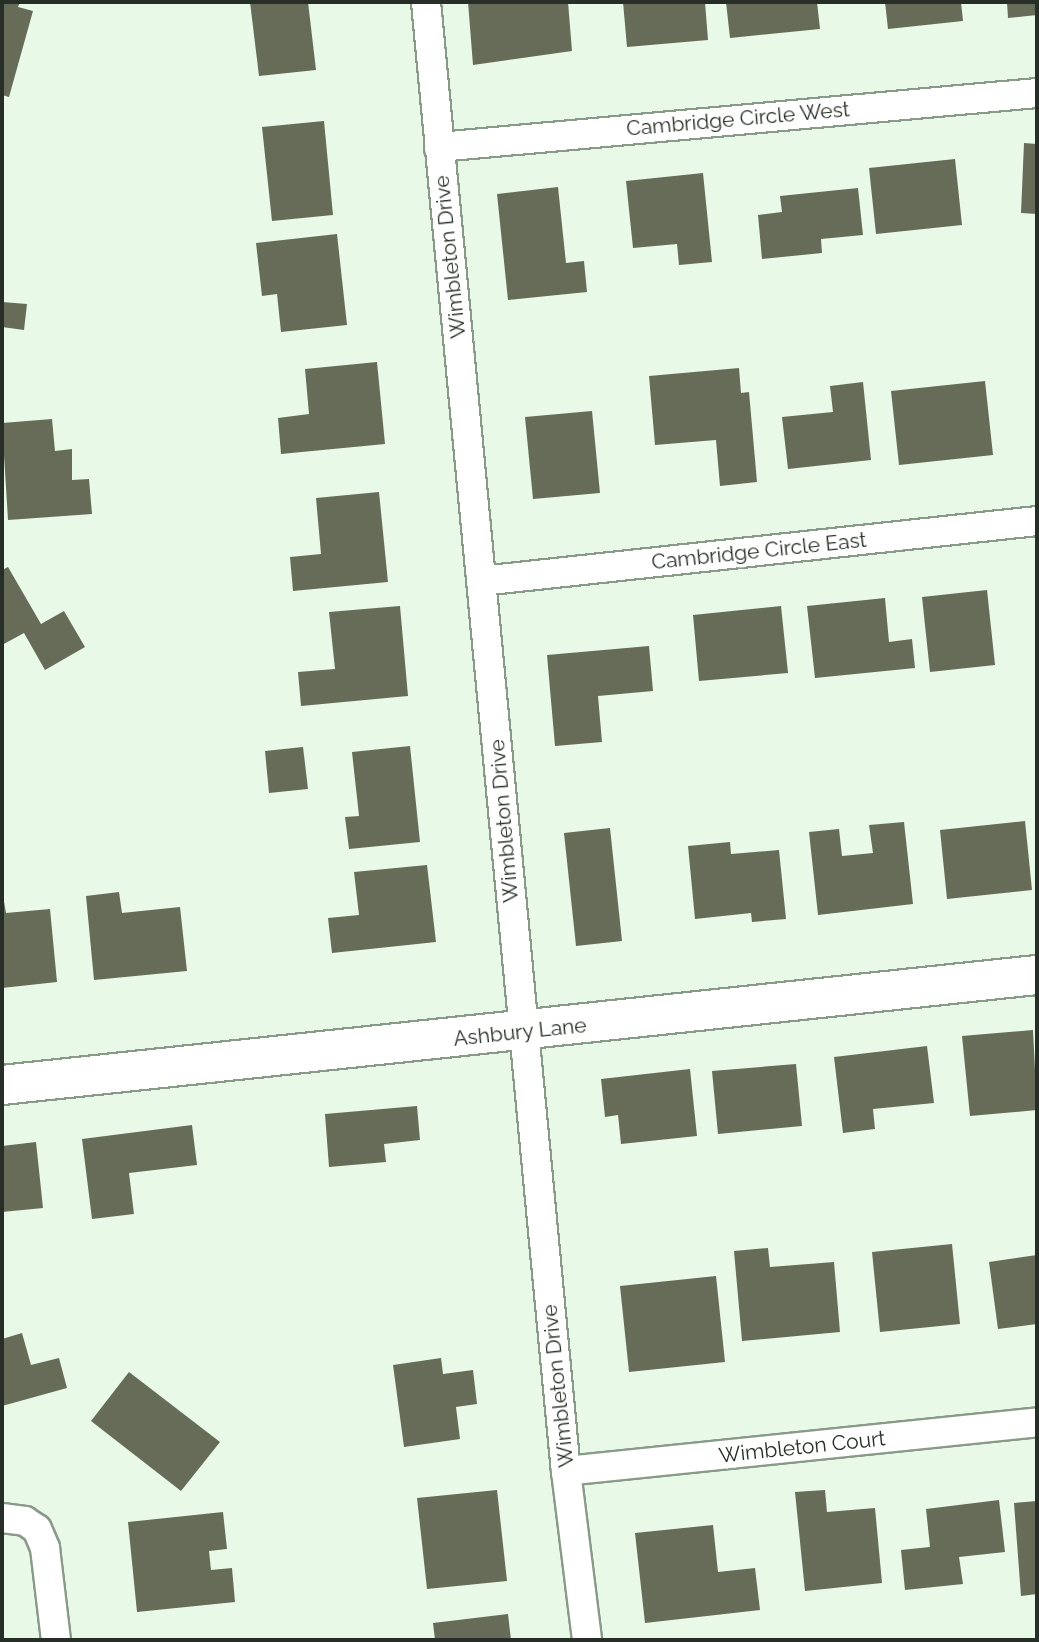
<!DOCTYPE html>
<style>
body{margin:0}
#map{position:relative;width:1039px;height:1642px;overflow:hidden;background:#e8fae7;font-family:Raleway,sans-serif}
div>[style]{position:absolute}
.building>*{inset:0;background:#666c57}
.roads{filter:drop-shadow(2px 0 #8a9a88) drop-shadow(-2px 0 #8a9a88) drop-shadow(0 2px #8a9a88) drop-shadow(0 -2px #8a9a88)}
.street>*{height:28px;margin:-14px;padding:0 14px;transform-origin:14px;border-radius:14px;background:#fff}
.secondary>*{height:38px;margin:-19px;padding:0 19px;transform-origin:19px;border-radius:19px;background:#fff}
span{translate:-50% -50%;white-space:nowrap;text-align:center;line-height:1.15;-webkit-text-stroke:7px #fff;paint-order:stroke}
.street-label{font-size:21px;color:#272e27}
.frame{position:absolute;inset:0;border:4px solid #272e27;pointer-events:none}
</style>
<div id="map">
<div class="building">
<i style="clip-path:polygon(2px 2px,20px 2px,18px 7px,33px 11px,9px 97px,2px 95px)"></i>
<i style="clip-path:polygon(250px 2px,308px 2px,316px 70px,259px 76px)"></i>
<i style="clip-path:polygon(468px 2px,568px 2px,572px 51px,473px 65px)"></i>
<i style="clip-path:polygon(623px 2px,705px 2px,708px 40px,627px 47px)"></i>
<i style="clip-path:polygon(726px 2px,817px 2px,820px 29px,730px 38px)"></i>
<i style="clip-path:polygon(885px 2px,961px 2px,963px 21px,888px 29px)"></i>
<i style="clip-path:polygon(1007px 2px,1037px 2px,1037px 15px,1008px 18px)"></i>
<i style="clip-path:polygon(324px 121px,333px 215px,272px 221px,262px 127px)"></i>
<i style="clip-path:polygon(1024px 143px,1037px 144px,1037px 214px,1021px 213px)"></i>
<i style="clip-path:polygon(955px 159px,962px 225px,876px 234px,869px 168px)"></i>
<i style="clip-path:polygon(703px 173px,712px 262px,679px 265px,677px 244px,633px 248px,626px 181px)"></i>
<i style="clip-path:polygon(558px 187px,566px 263px,584px 261px,587px 292px,508px 300px,497px 194px)"></i>
<i style="clip-path:polygon(858px 188px,863px 235px,821px 239px,822px 253px,762px 259px,758px 215px,782px 212px,780px 196px)"></i>
<i style="clip-path:polygon(337px 234px,347px 325px,281px 332px,277px 294px,262px 296px,256px 243px)"></i>
<i style="clip-path:polygon(2px 302px,27px 304px,24px 330px,2px 327px)"></i>
<i style="clip-path:polygon(377px 362px,385px 444px,281px 454px,278px 418px,309px 414px,305px 369px)"></i>
<i style="clip-path:polygon(739px 368px,741px 393px,749px 392px,757px 482px,720px 486px,716px 440px,655px 445px,649px 376px)"></i>
<i style="clip-path:polygon(985px 381px,993px 455px,899px 465px,891px 391px)"></i>
<i style="clip-path:polygon(863px 382px,871px 460px,788px 469px,782px 417px,833px 412px,830px 386px)"></i>
<i style="clip-path:polygon(592px 411px,600px 493px,533px 499px,525px 417px)"></i>
<i style="clip-path:polygon(52px 419px,55px 451px,72px 449px,72px 480px,89px 479px,92px 514px,8px 520px,2px 423px)"></i>
<i style="clip-path:polygon(379px 492px,388px 582px,293px 591px,290px 557px,321px 554px,316px 498px)"></i>
<i style="clip-path:polygon(8px 567px,41px 624px,64px 611px,85px 647px,45px 670px,24px 633px,2px 645px,2px 570px)"></i>
<i style="clip-path:polygon(987px 590px,995px 665px,930px 672px,922px 597px)"></i>
<i style="clip-path:polygon(885px 598px,889px 642px,912px 639px,915px 668px,815px 678px,807px 606px)"></i>
<i style="clip-path:polygon(400px 606px,408px 696px,301px 706px,298px 672px,335px 669px,329px 612px)"></i>
<i style="clip-path:polygon(781px 606px,788px 673px,699px 681px,693px 615px)"></i>
<i style="clip-path:polygon(649px 646px,653px 691px,598px 696px,602px 742px,555px 746px,547px 655px)"></i>
<i style="clip-path:polygon(410px 746px,420px 842px,349px 849px,345px 817px,359px 816px,352px 752px)"></i>
<i style="clip-path:polygon(303px 747px,308px 789px,269px 793px,265px 751px)"></i>
<i style="clip-path:polygon(1025px 821px,1032px 890px,947px 899px,940px 830px)"></i>
<i style="clip-path:polygon(904px 822px,913px 904px,818px 915px,809px 832px,839px 829px,842px 856px,873px 853px,869px 825px)"></i>
<i style="clip-path:polygon(610px 828px,622px 941px,576px 946px,564px 833px)"></i>
<i style="clip-path:polygon(730px 842px,731px 854px,779px 850px,786px 919px,752px 922px,751px 913px,695px 919px,688px 846px)"></i>
<i style="clip-path:polygon(427px 865px,436px 942px,332px 953px,328px 918px,359px 915px,354px 872px)"></i>
<i style="clip-path:polygon(2px 890px,6px 913px,50px 909px,57px 982px,2px 988px)"></i>
<i style="clip-path:polygon(119px 892px,122px 913px,180px 907px,187px 971px,94px 980px,86px 896px)"></i>
<i style="clip-path:polygon(1033px 1030px,1037px 1110px,970px 1116px,962px 1036px)"></i>
<i style="clip-path:polygon(927px 1046px,934px 1103px,873px 1109px,875px 1129px,843px 1133px,834px 1057px)"></i>
<i style="clip-path:polygon(796px 1064px,802px 1126px,718px 1134px,712px 1071px)"></i>
<i style="clip-path:polygon(690px 1069px,697px 1136px,621px 1144px,618px 1115px,605px 1117px,601px 1079px)"></i>
<i style="clip-path:polygon(417px 1106px,420px 1140px,384px 1144px,386px 1162px,329px 1167px,325px 1114px)"></i>
<i style="clip-path:polygon(192px 1125px,197px 1165px,129px 1173px,134px 1214px,92px 1219px,82px 1139px)"></i>
<i style="clip-path:polygon(36px 1142px,43px 1208px,2px 1212px,2px 1146px)"></i>
<i style="clip-path:polygon(952px 1244px,960px 1324px,880px 1332px,872px 1252px)"></i>
<i style="clip-path:polygon(768px 1248px,770px 1267px,834px 1262px,840px 1332px,742px 1341px,734px 1251px)"></i>
<i style="clip-path:polygon(1037px 1255px,1037px 1324px,998px 1329px,989px 1262px)"></i>
<i style="clip-path:polygon(716px 1276px,725px 1362px,629px 1372px,620px 1286px)"></i>
<i style="clip-path:polygon(22px 1333px,31px 1365px,59px 1358px,67px 1388px,2px 1406px,2px 1339px)"></i>
<i style="clip-path:polygon(441px 1358px,443px 1374px,473px 1370px,477px 1404px,456px 1407px,460px 1439px,404px 1447px,393px 1365px)"></i>
<i style="clip-path:polygon(129px 1372px,220px 1442px,181px 1491px,91px 1421px)"></i>
<i style="clip-path:polygon(497px 1490px,507px 1581px,427px 1589px,417px 1498px)"></i>
<i style="clip-path:polygon(825px 1490px,827px 1512px,875px 1508px,882px 1583px,805px 1591px,795px 1492px)"></i>
<i style="clip-path:polygon(999px 1500px,1005px 1552px,959px 1557px,963px 1584px,905px 1590px,901px 1550px,930px 1547px,926px 1509px)"></i>
<i style="clip-path:polygon(1037px 1501px,1037px 1594px,1021px 1596px,1014px 1503px)"></i>
<i style="clip-path:polygon(223px 1512px,227px 1549px,209px 1551px,211px 1570px,232px 1568px,235px 1602px,137px 1612px,128px 1522px)"></i>
<i style="clip-path:polygon(713px 1525px,718px 1572px,755px 1568px,760px 1610px,645px 1623px,635px 1533px)"></i>
<i style="clip-path:polygon(508px 1614px,511px 1640px,435px 1640px,433px 1623px)"></i>
</div>
<div class="roads">
<div class="street">
<i style="left:426px;top:2px;width:1476px;rotate:84.56deg"></i>
<i style="left:566px;top:1471px;width:170px;rotate:82.9deg"></i>
<i style="left:439px;top:147px;width:600px;rotate:-5.16deg"></i>
<i style="left:481px;top:581px;width:559px;rotate:-6.16deg"></i>
<i style="left:566px;top:1471px;width:474px;rotate:-5.9deg"></i>
<i style="left:2px;top:1518px;width:23px;rotate:7deg"></i>
<i style="left:25px;top:1521px;width:14px;rotate:34deg"></i>
<i style="left:37px;top:1529px;width:21px;rotate:67deg"></i>
<i style="left:45px;top:1548px;width:93px;rotate:83.2deg"></i>
</div>
<div class="secondary">
<i style="left:2px;top:1085px;width:1041px;rotate:-6.07deg"></i>
</div>
</div>
<div class="street-label">
<span style="left:738px;top:119px;rotate:-5deg">Cambridge Circle West</span>
<span style="left:450px;top:257px;rotate:-96deg">Wimbleton Drive</span>
<span style="left:759px;top:551px;rotate:-6deg">Cambridge Circle East</span>
<span style="left:504px;top:821px;rotate:-95deg">Wimbleton Drive</span>
<span style="left:520px;top:1032px;rotate:-6deg">Ashbury Lane</span>
<span style="left:558px;top:1386px;rotate:-96deg">Wimbleton Drive</span>
<span style="left:802px;top:1447px;rotate:-6deg">Wimbleton Court</span>
</div>
<div class="frame"></div>
</div>
